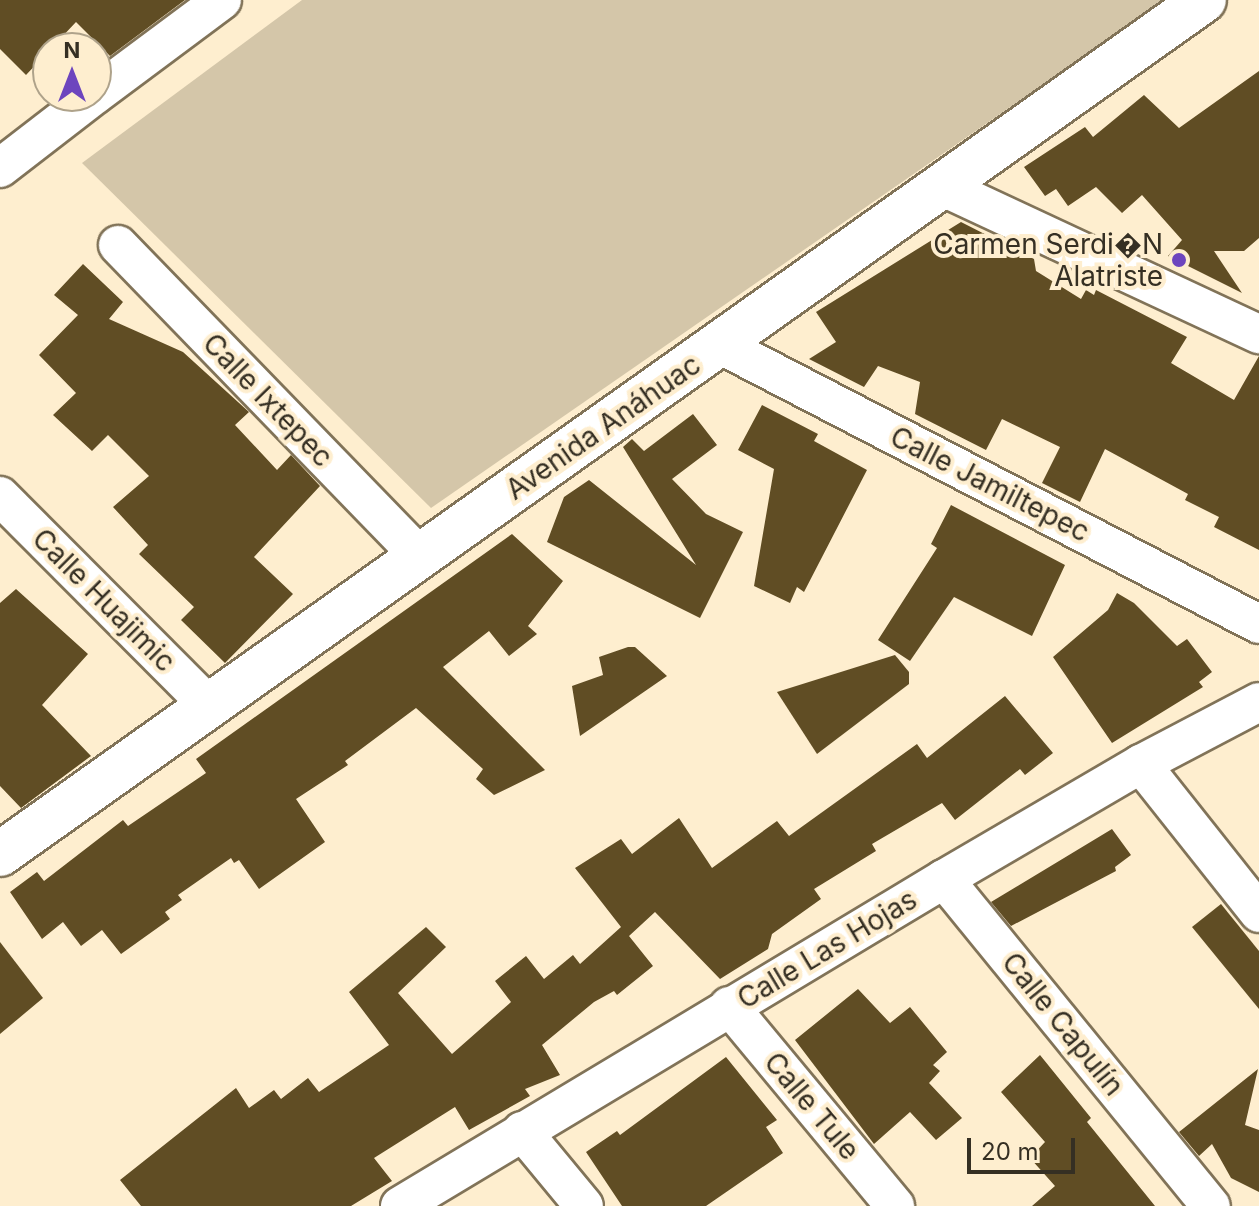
<!DOCTYPE html>
<meta charset="utf-8">
<style>
body{margin:0}
#map{position:relative;width:1259px;height:1206px;overflow:hidden;background:#feeecf;font-family:Inter,sans-serif}
div>[style]{position:absolute}
.green>*{inset:0;background:#d4c6a9}
.building>*{inset:0;background:#604d24}
.roads{filter:drop-shadow(2px 0 #817358) drop-shadow(-2px 0 #817358) drop-shadow(0 2px #817358) drop-shadow(0 -2px #817358)}
.minor>*{height:38px;margin:-19px;padding:0 19px;transform-origin:19px;border-radius:19px;background:#fff}
.tertiary>*{height:44px;margin:-22px;padding:0 22px;transform-origin:22px;border-radius:22px;background:#fff}
.dots>*{width:22px;height:22px;translate:-50% -50%;box-sizing:border-box;border:4px solid #feeecf;border-radius:50%}
span{translate:-50% -50%;white-space:nowrap;text-align:center;line-height:1.15;-webkit-text-stroke:8px #feeecf;paint-order:stroke}
.poi-label{font-size:28px;color:#352f23}
.right{translate:-100% -50%;text-align:right}
.street-label{font-size:28px;color:#352f23}
.north{position:absolute;left:32px;top:32px;width:80px;height:80px;box-sizing:border-box;background:#feeecf;border:2px solid #aea28a;border-radius:50%;rotate:0deg;font-size:22px;font-weight:700;line-height:32px;text-align:center;color:#352f23}
.north::after{content:'';display:block;margin:auto;width:28px;height:36px;background:#6d45be;clip-path:polygon(50% 0,100% 100%,50% 72%,0 100%)}
.scale{position:absolute;left:967px;top:1138px;width:108px;height:36px;box-sizing:border-box;border:4px solid #352f23;border-top:0;padding-left:10px;font-size:24px;line-height:28px;white-space:nowrap;color:#352f23;-webkit-text-stroke:6px #feeecf;paint-order:stroke}
</style>
<div id="map">
<div class="green">
<i style="clip-path:polygon(302px 0,1165px 0,431px 508px,82px 163px)"></i>
</div>
<div class="building">
<i style="clip-path:polygon(0 0,185px 0,110px 56px,76px 22px,26px 75px,0 49px)"></i>
<i style="clip-path:polygon(1259px 71px,1259px 238px,1244px 251px,1214px 251px,1242px 293px,1168px 256px,1182px 240px,1142px 195px,1122px 213px,1096px 187px,1068px 206px,1056px 189px,1045px 196px,1024px 167px,1085px 127px,1093px 137px,1144px 95px,1179px 128px)"></i>
<i style="clip-path:polygon(961px 222px,1034px 259px,1036px 271px,1081px 299px,1086px 290px,1094px 295px,1096px 290px,1187px 337px,1171px 363px,1234px 400px,1259px 356px,1259px 550px,1214px 527px,1219px 517px,1185px 500px,1188px 494px,1105px 449px,1080px 502px,1042px 483px,1060px 447px,1002px 419px,986px 450px,915px 414px,920px 382px,878px 366px,864px 387px,809px 359px,836px 342px,816px 312px)"></i>
<i style="clip-path:polygon(83px 264px,123px 302px,109px 319px,183px 352px,249px 412px,235px 425px,277px 470px,291px 455px,320px 486px,254px 557px,293px 594px,225px 663px,181px 620px,194px 607px,139px 554px,148px 545px,113px 507px,149px 476px,108px 435px,92px 451px,53px 415px,76px 393px,39px 355px,78px 315px,54px 295px)"></i>
<i style="clip-path:polygon(762px 405px,818px 434px,814px 441px,867px 470px,804px 592px,797px 587px,790px 603px,754px 586px,774px 469px,738px 450px)"></i>
<i style="clip-path:polygon(693px 414px,717px 445px,672px 479px,706px 514px,743px 532px,700px 618px,547px 542px,564px 497px,589px 480px,696px 565px,623px 447px,632px 439px,644px 451px)"></i>
<i style="clip-path:polygon(951px 505px,1065px 565px,1032px 636px,954px 597px,910px 661px,878px 640px,937px 548px,931px 544px)"></i>
<i style="clip-path:polygon(512px 534px,563px 581px,528px 626px,537px 634px,509px 656px,489px 631px,443px 667px,545px 770px,494px 795px,476px 779px,483px 769px,416px 708px,345px 761px,348px 765px,296px 799px,325px 842px,259px 889px,239px 860px,234px 863px,231px 858px,178px 895px,182px 900px,165px 912px,170px 919px,121px 954px,102px 930px,81px 946px,63px 922px,42px 939px,10px 892px,37px 872px,44px 881px,123px 820px,128px 826px,206px 773px,196px 759px)"></i>
<i style="clip-path:polygon(16px 589px,88px 654px,42px 705px,91px 756px,21px 808px,0 786px,0 603px)"></i>
<i style="clip-path:polygon(1117px 593px,1134px 603px,1177px 646px,1187px 639px,1212px 672px,1199px 682px,1203px 687px,1112px 743px,1053px 657px,1108px 610px)"></i>
<i style="clip-path:polygon(628px 647px,635px 647px,667px 676px,580px 736px,572px 686px,603px 675px,599px 657px)"></i>
<i style="clip-path:polygon(895px 655px,909px 672px,909px 684px,817px 754px,777px 692px)"></i>
<i style="clip-path:polygon(1005px 696px,1053px 753px,1025px 775px,1020px 769px,955px 820px,942px 803px,872px 844px,876px 851px,814px 889px,821px 899px,772px 934px,768px 949px,720px 979px,655px 912px,629px 936px,653px 966px,617px 995px,614px 991px,594px 1002px,542px 1045px,560px 1075px,525px 1089px,530px 1096px,469px 1130px,455px 1107px,374px 1158px,392px 1181px,351px 1206px,141px 1206px,120px 1180px,236px 1088px,249px 1108px,274px 1090px,281px 1099px,308px 1078px,319px 1092px,389px 1045px,349px 992px,426px 927px,446px 947px,398px 993px,452px 1054px,511px 1002px,495px 981px,526px 956px,544px 979px,573px 955px,580px 964px,621px 927px,575px 868px,621px 839px,632px 854px,679px 818px,712px 868px,777px 821px,789px 836px,917px 744px,927px 758px)"></i>
<i style="clip-path:polygon(1112px 829px,1131px 855px,1115px 867px,1116px 871px,1011px 926px,991px 902px)"></i>
<i style="clip-path:polygon(1221px 904px,1259px 951px,1259px 1009px,1192px 927px)"></i>
<i style="clip-path:polygon(0 942px,43px 998px,0 1034px)"></i>
<i style="clip-path:polygon(858px 989px,890px 1023px,910px 1007px,947px 1052px,933px 1065px,940px 1071px,929px 1083px,962px 1118px,936px 1140px,910px 1112px,874px 1144px,795px 1040px)"></i>
<i style="clip-path:polygon(1040px 1055px,1091px 1118px,1087px 1122px,1155px 1206px,1032px 1206px,1055px 1186px,1030px 1158px,1045px 1142px,1001px 1092px)"></i>
<i style="clip-path:polygon(726px 1057px,777px 1120px,766px 1127px,783px 1153px,706px 1206px,622px 1206px,586px 1152px,617px 1131px,620px 1135px)"></i>
<i style="clip-path:polygon(1258px 1069px,1245px 1125px,1259px 1130px,1259px 1192px,1231px 1178px,1212px 1144px,1199px 1156px,1179px 1132px)"></i>
</div>
<div class="roads">
<div class="minor">
<i style="left:96px;top:94px;width:157px;rotate:-36.7deg"></i>
<i style="left:0;top:168px;width:118px;rotate:-37.7deg"></i>
<i style="left:941px;top:186px;width:351px;rotate:25deg"></i>
<i style="left:118px;top:245px;width:433px;rotate:45.9deg"></i>
<i style="left:721px;top:345px;width:606px;rotate:27.41deg"></i>
<i style="left:0;top:496px;width:295px;rotate:45.1deg"></i>
<i style="left:1141px;top:764px;width:190px;rotate:51.6deg"></i>
<i style="left:944px;top:879px;width:422px;rotate:50.8deg"></i>
<i style="left:729px;top:1006px;width:260px;rotate:50.3deg"></i>
<i style="left:522px;top:1131px;width:97px;rotate:50.4deg"></i>
<i style="left:400px;top:1206px;width:635px;rotate:-31.01deg"></i>
<i style="left:944px;top:879px;width:228px;rotate:-30.3deg"></i>
<i style="left:1141px;top:764px;width:133px;rotate:-27.7deg"></i>
</div>
<div class="tertiary">
<i style="left:0;top:854px;width:1476px;rotate:-35.35deg"></i>
</div>
</div>
<div class="dots">
<i style="left:1179px;top:260px;background:#6d45be"></i>
</div>
<div class="poi-label">
<span class="right" style="left:1163px;top:260px">Carmen Serdi�N<br>Alatriste</span>
</div>
<div class="street-label">
<span style="left:268px;top:400px;rotate:46deg">Calle Ixtepec</span>
<span style="left:603px;top:427px;rotate:-35deg">Avenida Anáhuac</span>
<span style="left:990px;top:484px;rotate:27deg">Calle Jamiltepec</span>
<span style="left:104px;top:600px;rotate:45deg">Calle Huajimic</span>
<span style="left:827px;top:949px;rotate:-31deg">Calle Las Hojas</span>
<span style="left:1063px;top:1024px;rotate:51deg">Calle Capulín</span>
<span style="left:812px;top:1106px;rotate:50deg">Calle Tule</span>
</div>
<div class="north">N</div>
<div class="scale">20 m</div>
</div>
